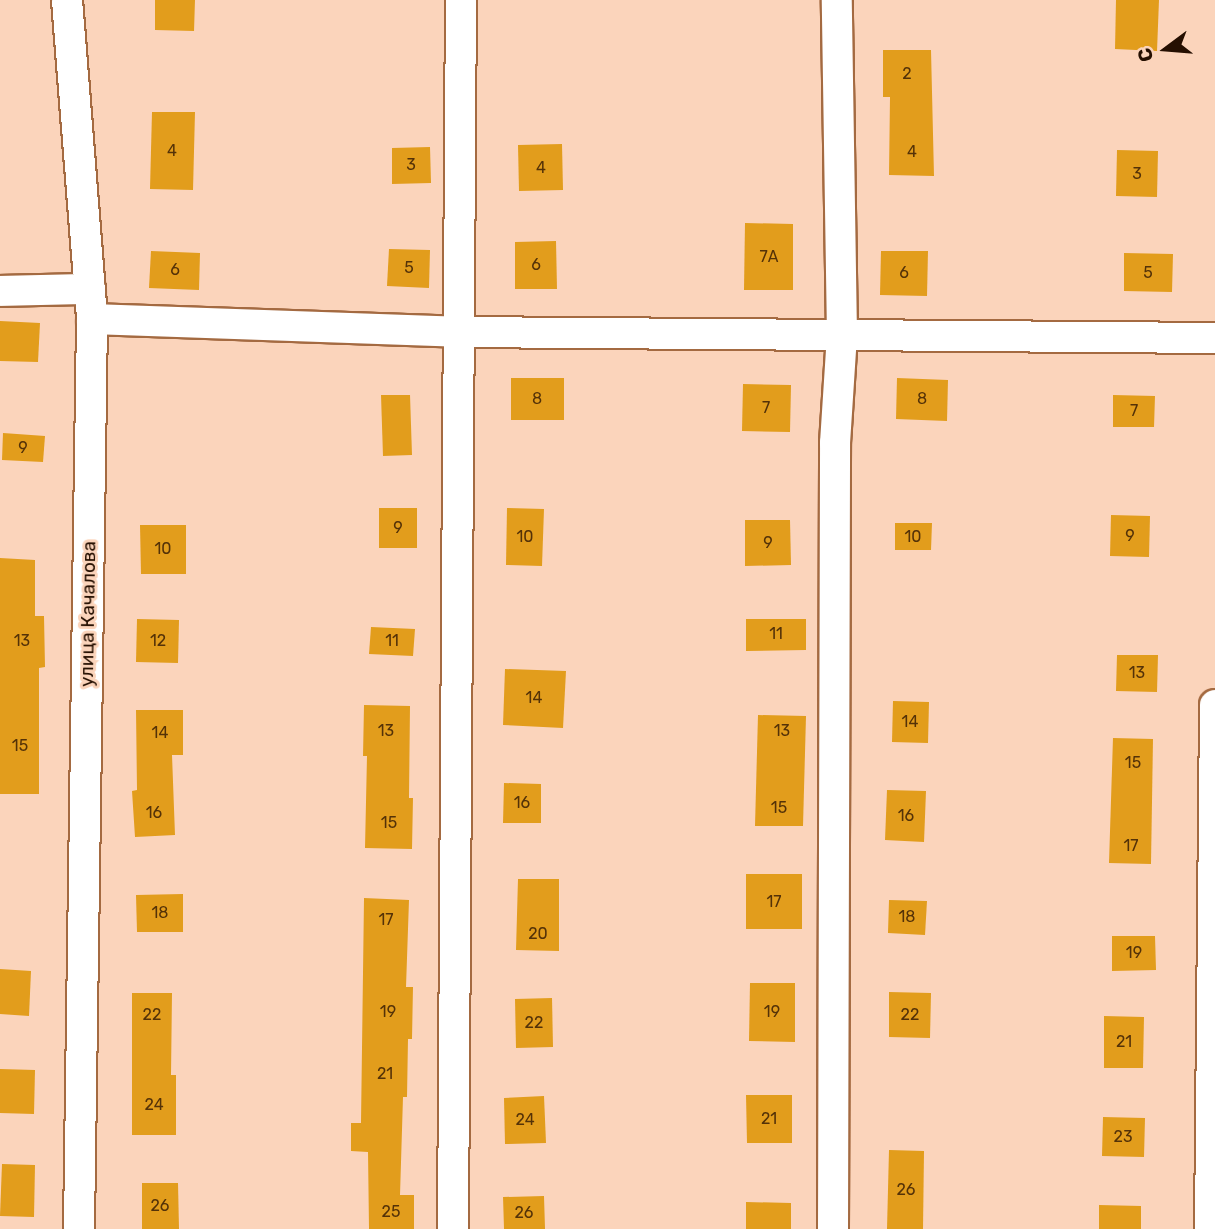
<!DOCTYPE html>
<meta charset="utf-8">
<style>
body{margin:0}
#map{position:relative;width:1215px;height:1229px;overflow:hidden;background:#fbd4bb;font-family:Rubik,sans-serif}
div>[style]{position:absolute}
.building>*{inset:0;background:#e29d1c}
.roads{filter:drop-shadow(2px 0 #a46a41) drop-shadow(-2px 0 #a46a41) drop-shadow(0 2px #a46a41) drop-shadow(0 -2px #a46a41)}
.street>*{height:30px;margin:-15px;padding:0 15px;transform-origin:15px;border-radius:15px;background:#fff}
span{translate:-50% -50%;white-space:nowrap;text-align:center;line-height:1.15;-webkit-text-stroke:6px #fbd4bb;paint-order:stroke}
.number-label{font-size:16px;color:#543208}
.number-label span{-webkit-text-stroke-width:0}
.street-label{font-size:19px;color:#250f01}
.north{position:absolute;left:1131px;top:14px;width:70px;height:70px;-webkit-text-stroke:5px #fbd4bb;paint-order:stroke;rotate:254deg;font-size:19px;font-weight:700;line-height:28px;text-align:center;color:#250f01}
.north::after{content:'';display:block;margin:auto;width:24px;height:32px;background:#250f01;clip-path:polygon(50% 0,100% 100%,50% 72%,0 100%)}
</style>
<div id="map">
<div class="building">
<i style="clip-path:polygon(155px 0,195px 0,194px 31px,155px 30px)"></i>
<i style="clip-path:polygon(1116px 0,1159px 0,1157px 51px,1115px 49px)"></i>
<i style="clip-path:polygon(883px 50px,931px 50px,934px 176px,889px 175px,890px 97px,883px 97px)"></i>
<i style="clip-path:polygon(152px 112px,195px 112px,193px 190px,150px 189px)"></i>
<i style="clip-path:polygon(562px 144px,563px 190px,519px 191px,518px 145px)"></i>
<i style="clip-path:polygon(430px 147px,431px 183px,392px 184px,392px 148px)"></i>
<i style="clip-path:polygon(1117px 150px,1158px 151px,1157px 197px,1116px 196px)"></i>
<i style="clip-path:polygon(745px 223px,793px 224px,793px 290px,744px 290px)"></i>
<i style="clip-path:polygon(556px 241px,557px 289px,515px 289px,515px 242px)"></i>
<i style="clip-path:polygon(389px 249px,430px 250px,429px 288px,387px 286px)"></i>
<i style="clip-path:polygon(151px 251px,200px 253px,199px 290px,149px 288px)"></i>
<i style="clip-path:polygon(881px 251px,928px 251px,927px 296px,880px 295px)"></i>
<i style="clip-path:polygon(1124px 253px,1173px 254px,1172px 292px,1124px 291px)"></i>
<i style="clip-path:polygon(0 321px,40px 323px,38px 362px,0 361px)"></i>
<i style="clip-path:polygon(511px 378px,564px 378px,564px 420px,511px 420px)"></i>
<i style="clip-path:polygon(897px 378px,948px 380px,947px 421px,896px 419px)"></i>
<i style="clip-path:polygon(743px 384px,791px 385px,790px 432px,742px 431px)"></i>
<i style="clip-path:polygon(381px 395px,410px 395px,412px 455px,383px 456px)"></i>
<i style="clip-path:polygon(1113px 395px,1155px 396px,1154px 427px,1113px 427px)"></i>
<i style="clip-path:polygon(3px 433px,45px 436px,43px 462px,2px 460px)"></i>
<i style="clip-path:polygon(379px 508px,417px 508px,417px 548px,379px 548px)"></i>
<i style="clip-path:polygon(507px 508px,544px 509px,542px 566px,506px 565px)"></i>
<i style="clip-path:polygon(1111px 515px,1150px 516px,1149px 557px,1110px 556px)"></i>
<i style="clip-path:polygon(745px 520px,790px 520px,791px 565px,745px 566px)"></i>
<i style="clip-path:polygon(895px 523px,932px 523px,931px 550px,895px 550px)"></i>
<i style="clip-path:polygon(140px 525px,186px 525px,186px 574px,141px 574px)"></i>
<i style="clip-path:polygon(0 558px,35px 560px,35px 616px,44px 616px,45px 667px,39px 668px,39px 794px,0 794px)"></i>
<i style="clip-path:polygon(137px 619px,179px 620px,178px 663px,136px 662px)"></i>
<i style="clip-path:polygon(746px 619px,806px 619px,806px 650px,746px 651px)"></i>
<i style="clip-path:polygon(371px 627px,415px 629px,413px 656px,369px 654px)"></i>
<i style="clip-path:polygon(1117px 655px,1158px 655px,1157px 692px,1116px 691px)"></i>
<i style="clip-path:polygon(505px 669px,566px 671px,563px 728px,503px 725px)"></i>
<i style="clip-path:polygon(893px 701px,929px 702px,928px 743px,892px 742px)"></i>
<i style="clip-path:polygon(364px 705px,410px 706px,409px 798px,413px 798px,412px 849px,365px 848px,367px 756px,363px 756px)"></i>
<i style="clip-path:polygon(136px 710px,183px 710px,183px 755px,172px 755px,175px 835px,135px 837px,132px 791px,137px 790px)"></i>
<i style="clip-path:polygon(758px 715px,806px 716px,803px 826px,755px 826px)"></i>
<i style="clip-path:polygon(1113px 738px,1153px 739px,1151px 864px,1109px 863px)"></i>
<i style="clip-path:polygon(504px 783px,541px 784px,541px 823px,503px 823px)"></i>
<i style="clip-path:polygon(887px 790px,926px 791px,924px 842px,885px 840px)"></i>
<i style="clip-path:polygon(746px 874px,802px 874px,802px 929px,746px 929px)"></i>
<i style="clip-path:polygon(518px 879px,559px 879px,559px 951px,516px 950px)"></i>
<i style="clip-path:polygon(183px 894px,183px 932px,137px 932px,136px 895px)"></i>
<i style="clip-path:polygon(364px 898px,409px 900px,406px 987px,413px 987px,412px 1039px,408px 1039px,407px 1097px,403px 1097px,400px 1195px,414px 1195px,414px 1229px,369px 1229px,368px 1152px,351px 1151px,351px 1123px,361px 1123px)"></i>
<i style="clip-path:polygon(889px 900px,927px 901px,925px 935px,888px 933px)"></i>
<i style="clip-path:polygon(1112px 936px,1155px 936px,1156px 970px,1112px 971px)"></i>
<i style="clip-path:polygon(0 969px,31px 971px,29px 1016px,0 1014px)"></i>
<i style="clip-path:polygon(750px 983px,795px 983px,795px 1042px,749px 1041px)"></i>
<i style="clip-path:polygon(889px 992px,931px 993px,930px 1038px,889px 1037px)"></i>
<i style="clip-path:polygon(132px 993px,172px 993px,171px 1075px,176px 1075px,176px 1135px,132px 1135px)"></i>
<i style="clip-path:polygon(552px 998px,553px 1047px,516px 1048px,515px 999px)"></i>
<i style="clip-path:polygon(1104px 1016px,1144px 1017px,1143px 1068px,1104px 1068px)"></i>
<i style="clip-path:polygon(0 1069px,35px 1070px,34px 1114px,0 1113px)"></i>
<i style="clip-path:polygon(746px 1095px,792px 1095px,792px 1143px,747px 1143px)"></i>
<i style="clip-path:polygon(544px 1096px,546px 1143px,505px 1144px,504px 1098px)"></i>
<i style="clip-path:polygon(1103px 1117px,1145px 1118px,1144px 1157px,1102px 1156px)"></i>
<i style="clip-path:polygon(889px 1150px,924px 1151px,923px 1229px,887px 1229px)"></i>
<i style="clip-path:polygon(2px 1164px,35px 1165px,34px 1217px,0 1216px)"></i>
<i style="clip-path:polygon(142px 1183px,178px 1183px,179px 1229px,142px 1229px)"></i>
<i style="clip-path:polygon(544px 1196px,545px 1229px,504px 1229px,503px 1197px)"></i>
<i style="clip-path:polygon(746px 1202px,791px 1203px,791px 1229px,746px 1229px)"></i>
<i style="clip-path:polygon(1099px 1205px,1141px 1206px,1141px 1229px,1099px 1229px)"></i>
</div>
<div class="roads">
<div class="street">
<i style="left:67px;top:0;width:320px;rotate:85.5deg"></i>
<i style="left:92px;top:319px;width:910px;rotate:90.82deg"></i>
<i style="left:0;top:291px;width:90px;rotate:-1.3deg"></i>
<i style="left:92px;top:319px;width:365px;rotate:2deg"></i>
<i style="left:457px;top:332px;width:758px;rotate:0.45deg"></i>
<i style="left:453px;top:1229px;width:1229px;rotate:-89.63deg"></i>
<i style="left:833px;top:1229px;width:786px;rotate:-89.85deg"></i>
<i style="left:835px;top:443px;width:108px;rotate:-86.3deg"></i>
<i style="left:842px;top:335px;width:335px;rotate:-90.9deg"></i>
<i style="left:1210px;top:1229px;width:524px;rotate:-89.45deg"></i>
</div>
</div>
<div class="number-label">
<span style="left:907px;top:74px">2</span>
<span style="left:172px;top:151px">4</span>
<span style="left:912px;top:152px">4</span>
<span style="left:411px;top:165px">3</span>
<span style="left:541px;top:168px">4</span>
<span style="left:1137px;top:174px">3</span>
<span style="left:769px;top:257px">7А</span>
<span style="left:536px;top:265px">6</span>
<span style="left:409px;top:268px">5</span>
<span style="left:175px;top:270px">6</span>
<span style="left:904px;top:273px">6</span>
<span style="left:1148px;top:273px">5</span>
<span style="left:537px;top:399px">8</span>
<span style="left:922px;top:399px">8</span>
<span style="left:766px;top:408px">7</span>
<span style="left:1134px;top:411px">7</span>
<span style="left:23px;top:448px">9</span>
<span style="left:398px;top:528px">9</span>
<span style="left:1130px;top:536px">9</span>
<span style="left:525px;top:537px">10</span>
<span style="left:913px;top:537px">10</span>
<span style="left:768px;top:543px">9</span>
<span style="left:163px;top:549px">10</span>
<span style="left:776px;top:634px">11</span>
<span style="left:22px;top:641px">13</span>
<span style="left:158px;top:641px">12</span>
<span style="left:392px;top:641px">11</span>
<span style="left:1137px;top:673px">13</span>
<span style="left:534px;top:698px">14</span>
<span style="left:910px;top:722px">14</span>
<span style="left:386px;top:731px">13</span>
<span style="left:782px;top:731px">13</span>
<span style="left:160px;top:733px">14</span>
<span style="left:20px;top:746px">15</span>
<span style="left:1133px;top:763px">15</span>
<span style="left:522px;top:803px">16</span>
<span style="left:779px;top:808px">15</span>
<span style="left:154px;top:813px">16</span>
<span style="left:906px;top:816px">16</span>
<span style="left:389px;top:823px">15</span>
<span style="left:1131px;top:846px">17</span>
<span style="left:774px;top:902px">17</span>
<span style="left:160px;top:913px">18</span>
<span style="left:907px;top:917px">18</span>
<span style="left:386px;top:920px">17</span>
<span style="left:538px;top:934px">20</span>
<span style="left:1134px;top:953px">19</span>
<span style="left:388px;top:1012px">19</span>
<span style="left:772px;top:1012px">19</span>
<span style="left:152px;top:1015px">22</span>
<span style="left:910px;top:1015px">22</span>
<span style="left:534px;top:1023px">22</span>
<span style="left:1124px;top:1042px">21</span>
<span style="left:385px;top:1074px">21</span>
<span style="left:154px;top:1105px">24</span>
<span style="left:769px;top:1119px">21</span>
<span style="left:525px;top:1120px">24</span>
<span style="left:1123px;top:1137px">23</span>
<span style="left:906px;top:1190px">26</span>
<span style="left:160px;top:1206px">26</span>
<span style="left:391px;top:1212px">25</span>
<span style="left:524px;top:1213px">26</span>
</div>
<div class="street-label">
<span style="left:88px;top:614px;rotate:-89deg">улица Качалова</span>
</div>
<div class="north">С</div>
</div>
